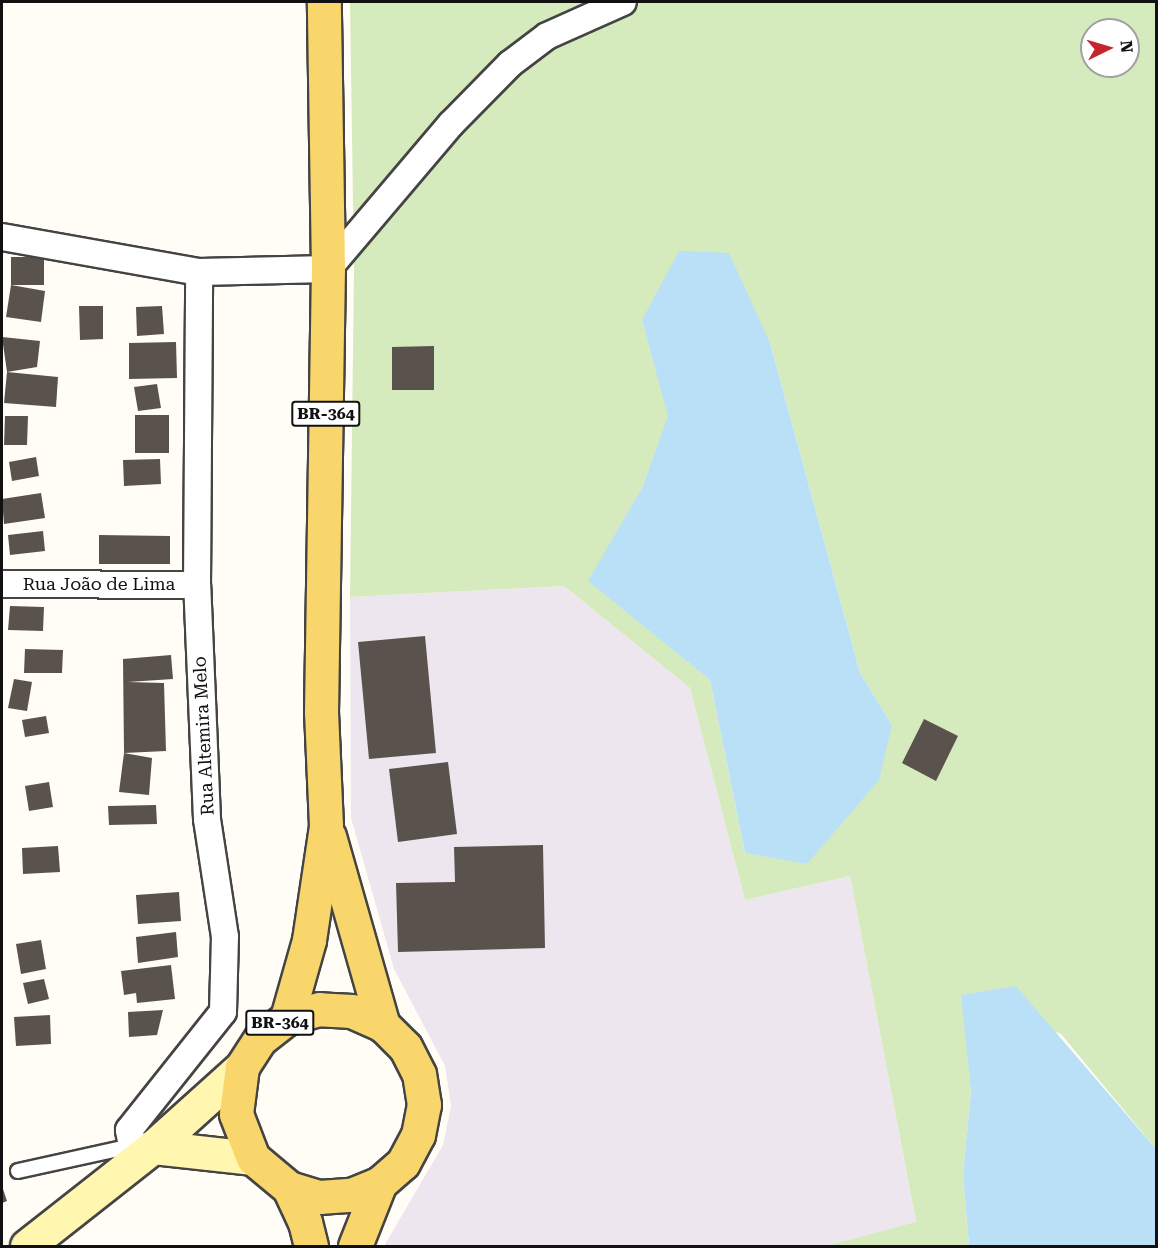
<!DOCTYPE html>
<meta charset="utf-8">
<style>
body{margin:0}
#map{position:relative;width:1158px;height:1248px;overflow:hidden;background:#fffdf5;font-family:"Roboto Serif",serif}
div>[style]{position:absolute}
.industrial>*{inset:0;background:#eee6ef}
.green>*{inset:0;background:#d5ebbd}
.water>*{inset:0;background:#b9e0f7}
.building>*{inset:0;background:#5a524d}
.roads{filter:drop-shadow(2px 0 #444) drop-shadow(-2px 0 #444) drop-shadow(0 2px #444) drop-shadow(0 -2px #444)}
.lane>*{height:14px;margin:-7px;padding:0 7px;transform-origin:7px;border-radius:7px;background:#fff}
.street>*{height:26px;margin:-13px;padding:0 13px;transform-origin:13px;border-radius:13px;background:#fff}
.secondary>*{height:33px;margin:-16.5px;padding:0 16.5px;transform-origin:16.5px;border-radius:16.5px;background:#fff6b0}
.primary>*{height:33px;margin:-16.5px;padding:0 16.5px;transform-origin:16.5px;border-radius:16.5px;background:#f9d66b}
span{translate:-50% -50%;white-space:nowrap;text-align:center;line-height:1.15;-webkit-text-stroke:6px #fff;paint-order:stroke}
.shield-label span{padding:2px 4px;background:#fff;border:2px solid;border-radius:4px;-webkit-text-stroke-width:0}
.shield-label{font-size:16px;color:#111;font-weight:700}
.street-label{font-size:18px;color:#111}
.frame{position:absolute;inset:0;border:3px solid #111;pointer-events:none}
.north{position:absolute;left:1080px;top:18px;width:60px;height:60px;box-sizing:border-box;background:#fff;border:2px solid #a0a0a0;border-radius:50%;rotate:85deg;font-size:16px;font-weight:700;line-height:24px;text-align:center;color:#111}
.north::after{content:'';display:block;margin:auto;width:21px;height:27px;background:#c4262e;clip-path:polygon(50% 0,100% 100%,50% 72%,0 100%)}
</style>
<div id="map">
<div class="industrial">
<i style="clip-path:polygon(564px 586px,690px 688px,745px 900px,850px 876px,916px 1223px,826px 1246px,384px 1246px,443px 1145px,451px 1106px,445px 1066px,394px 969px,351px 818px,350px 597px)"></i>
</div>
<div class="green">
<i style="clip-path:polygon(evenodd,350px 2px,1156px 2px,1156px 1149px,1061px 1034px,962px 996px,971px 1092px,963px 1174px,969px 1246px,826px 1246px,916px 1222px,850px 876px,745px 900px,690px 688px,564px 586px,350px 597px,354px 269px,350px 2px,1092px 30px,1128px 30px,1128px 66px,1092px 66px,1092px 30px,350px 2px,642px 320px,770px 343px,860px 673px,892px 725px,745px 853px,710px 680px,589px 581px,643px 486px,669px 416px,642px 320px)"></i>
</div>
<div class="water">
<i style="clip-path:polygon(679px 251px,729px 253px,770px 343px,860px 673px,892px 725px,879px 780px,807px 864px,745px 853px,710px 680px,588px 581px,643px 486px,668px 416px,642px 320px)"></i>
<i style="clip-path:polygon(1016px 986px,1156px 1149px,1156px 1246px,969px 1246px,963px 1174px,971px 1092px,961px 995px)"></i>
</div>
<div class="building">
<i style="clip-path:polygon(11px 257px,44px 257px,44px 285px,11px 285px)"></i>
<i style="clip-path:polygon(11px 285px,45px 291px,41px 322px,6px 317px)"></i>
<i style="clip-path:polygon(79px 306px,103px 306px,103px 339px,80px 340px)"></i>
<i style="clip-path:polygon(162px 306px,164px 334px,137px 336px,136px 307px)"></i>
<i style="clip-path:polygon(2px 337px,40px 341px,37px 367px,7px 372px)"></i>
<i style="clip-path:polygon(176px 342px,177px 378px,129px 379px,129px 343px)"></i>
<i style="clip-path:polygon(434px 346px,434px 390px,392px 390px,392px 347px)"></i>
<i style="clip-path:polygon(7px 372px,58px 377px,56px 407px,4px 403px)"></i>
<i style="clip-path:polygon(157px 384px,161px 408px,138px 411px,134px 387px)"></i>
<i style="clip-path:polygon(135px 415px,169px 415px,169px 453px,135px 453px)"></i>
<i style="clip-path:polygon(5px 416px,28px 416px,27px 445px,4px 445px)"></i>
<i style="clip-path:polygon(36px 457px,39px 476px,12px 481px,9px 462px)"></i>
<i style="clip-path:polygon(160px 459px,161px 484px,124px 486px,123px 460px)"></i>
<i style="clip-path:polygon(41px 493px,45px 518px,4px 524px,2px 499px)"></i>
<i style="clip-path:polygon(43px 531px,45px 551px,10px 555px,8px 535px)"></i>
<i style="clip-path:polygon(99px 535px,170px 536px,170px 564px,99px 564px)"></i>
<i style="clip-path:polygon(10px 606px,44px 607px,43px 631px,8px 630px)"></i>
<i style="clip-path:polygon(425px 636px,436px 753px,369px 759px,358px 642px)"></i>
<i style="clip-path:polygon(25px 649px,63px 650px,62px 673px,24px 673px)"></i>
<i style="clip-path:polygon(171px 655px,173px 679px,128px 682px,164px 683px,166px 751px,124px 753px,123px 659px)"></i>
<i style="clip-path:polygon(14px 679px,32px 682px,27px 711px,8px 708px)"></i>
<i style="clip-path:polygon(46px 716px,49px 733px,25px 737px,22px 720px)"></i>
<i style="clip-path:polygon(924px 719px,958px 736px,936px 781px,902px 763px)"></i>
<i style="clip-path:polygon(124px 753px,152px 758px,149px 795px,119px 792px)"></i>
<i style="clip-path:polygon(448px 762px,457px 834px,398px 842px,389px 769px)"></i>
<i style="clip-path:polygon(49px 782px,53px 807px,29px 811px,25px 786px)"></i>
<i style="clip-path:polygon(156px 805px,157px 824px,109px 825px,108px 806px)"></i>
<i style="clip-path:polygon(543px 845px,545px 948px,398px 952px,396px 883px,455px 882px,454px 847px)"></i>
<i style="clip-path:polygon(58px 846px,60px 872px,23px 874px,22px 848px)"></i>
<i style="clip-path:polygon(179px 892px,181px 921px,138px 924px,136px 895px)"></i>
<i style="clip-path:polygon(176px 932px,178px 957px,138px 963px,136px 937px)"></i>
<i style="clip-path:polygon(41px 940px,46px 969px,21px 974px,16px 944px)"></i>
<i style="clip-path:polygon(171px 965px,175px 999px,137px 1003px,136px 993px,124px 995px,121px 971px)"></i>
<i style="clip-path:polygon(44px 979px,49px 999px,28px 1004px,23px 983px)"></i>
<i style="clip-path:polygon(163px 1010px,157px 1035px,129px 1037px,128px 1012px)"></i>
<i style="clip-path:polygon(50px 1015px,51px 1044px,16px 1046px,14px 1017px)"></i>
<i style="clip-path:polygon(2px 1186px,7px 1201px,2px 1203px)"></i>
</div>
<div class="roads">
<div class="lane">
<i style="left:18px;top:1171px;width:117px;rotate:-12.4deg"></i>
</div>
<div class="street">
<i style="left:2px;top:237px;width:200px;rotate:10.1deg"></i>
<i style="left:199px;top:272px;width:129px;rotate:-1.3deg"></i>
<i style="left:328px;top:269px;width:190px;rotate:-49.7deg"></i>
<i style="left:451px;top:124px;width:84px;rotate:-45.5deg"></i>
<i style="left:510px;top:64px;width:46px;rotate:-37.1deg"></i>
<i style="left:547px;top:36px;width:83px;rotate:-24.1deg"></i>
<i style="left:2px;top:584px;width:195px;rotate:0.3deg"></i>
<i style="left:153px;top:1147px;width:21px;rotate:-177deg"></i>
<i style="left:132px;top:1146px;width:16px;rotate:-101deg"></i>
<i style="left:129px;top:1130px;width:151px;rotate:-51.5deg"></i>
<i style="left:223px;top:1012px;width:75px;rotate:-88.5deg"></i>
<i style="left:225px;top:937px;width:119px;rotate:-98.7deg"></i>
<i style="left:207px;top:819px;width:234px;rotate:-92.4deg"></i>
<i style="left:197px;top:585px;width:313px;rotate:-89.6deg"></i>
</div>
<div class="secondary">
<i style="left:153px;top:1147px;width:101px;rotate:6.3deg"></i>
<i style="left:27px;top:1246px;width:160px;rotate:-38.2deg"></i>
<i style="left:153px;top:1147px;width:120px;rotate:-42deg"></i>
</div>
<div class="primary">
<i style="left:329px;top:836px;width:197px;rotate:74.1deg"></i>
<i style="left:287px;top:1018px;width:81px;rotate:-74.2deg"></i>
<i style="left:309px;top:940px;width:115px;rotate:-81.5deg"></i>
<i style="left:326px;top:826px;width:114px;rotate:-92.5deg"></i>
<i style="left:321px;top:712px;width:443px;rotate:-89.1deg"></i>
<i style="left:328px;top:269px;width:267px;rotate:-90.9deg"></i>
<i style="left:289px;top:1188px;width:38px;rotate:65deg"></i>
<i style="left:305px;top:1222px;width:25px;rotate:76deg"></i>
<i style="left:355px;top:1246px;width:68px;rotate:-68.4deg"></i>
<i style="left:380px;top:1183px;width:30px;rotate:-41deg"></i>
<i style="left:403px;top:1163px;width:32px;rotate:-62deg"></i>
<i style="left:418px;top:1135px;width:31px;rotate:-79deg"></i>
<i style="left:424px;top:1105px;width:31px;rotate:-99deg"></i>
<i style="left:419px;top:1074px;width:30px;rotate:-117deg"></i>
<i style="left:405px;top:1047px;width:31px;rotate:-135deg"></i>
<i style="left:383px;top:1025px;width:34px;rotate:-156deg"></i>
<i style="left:352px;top:1011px;width:33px;rotate:-177deg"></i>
<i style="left:319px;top:1009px;width:33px;rotate:164deg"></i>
<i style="left:287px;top:1018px;width:34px;rotate:142deg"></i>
<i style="left:260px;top:1039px;width:33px;rotate:123deg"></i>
<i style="left:242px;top:1067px;width:47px;rotate:97.3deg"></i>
<i style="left:236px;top:1114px;width:47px;rotate:68.9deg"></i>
<i style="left:253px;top:1158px;width:47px;rotate:39.8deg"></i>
<i style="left:289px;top:1188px;width:31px;rotate:17deg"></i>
<i style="left:319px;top:1197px;width:32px;rotate:-4deg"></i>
<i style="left:351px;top:1195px;width:31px;rotate:-22deg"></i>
</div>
</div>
<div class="shield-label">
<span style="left:326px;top:414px">BR-364</span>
<span style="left:280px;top:1023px">BR-364</span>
</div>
<div class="street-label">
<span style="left:99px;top:584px">Rua João de Lima</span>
<span style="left:204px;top:736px;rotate:-93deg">Rua Altemira Melo</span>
</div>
<div class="frame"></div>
<div class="north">N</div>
</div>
